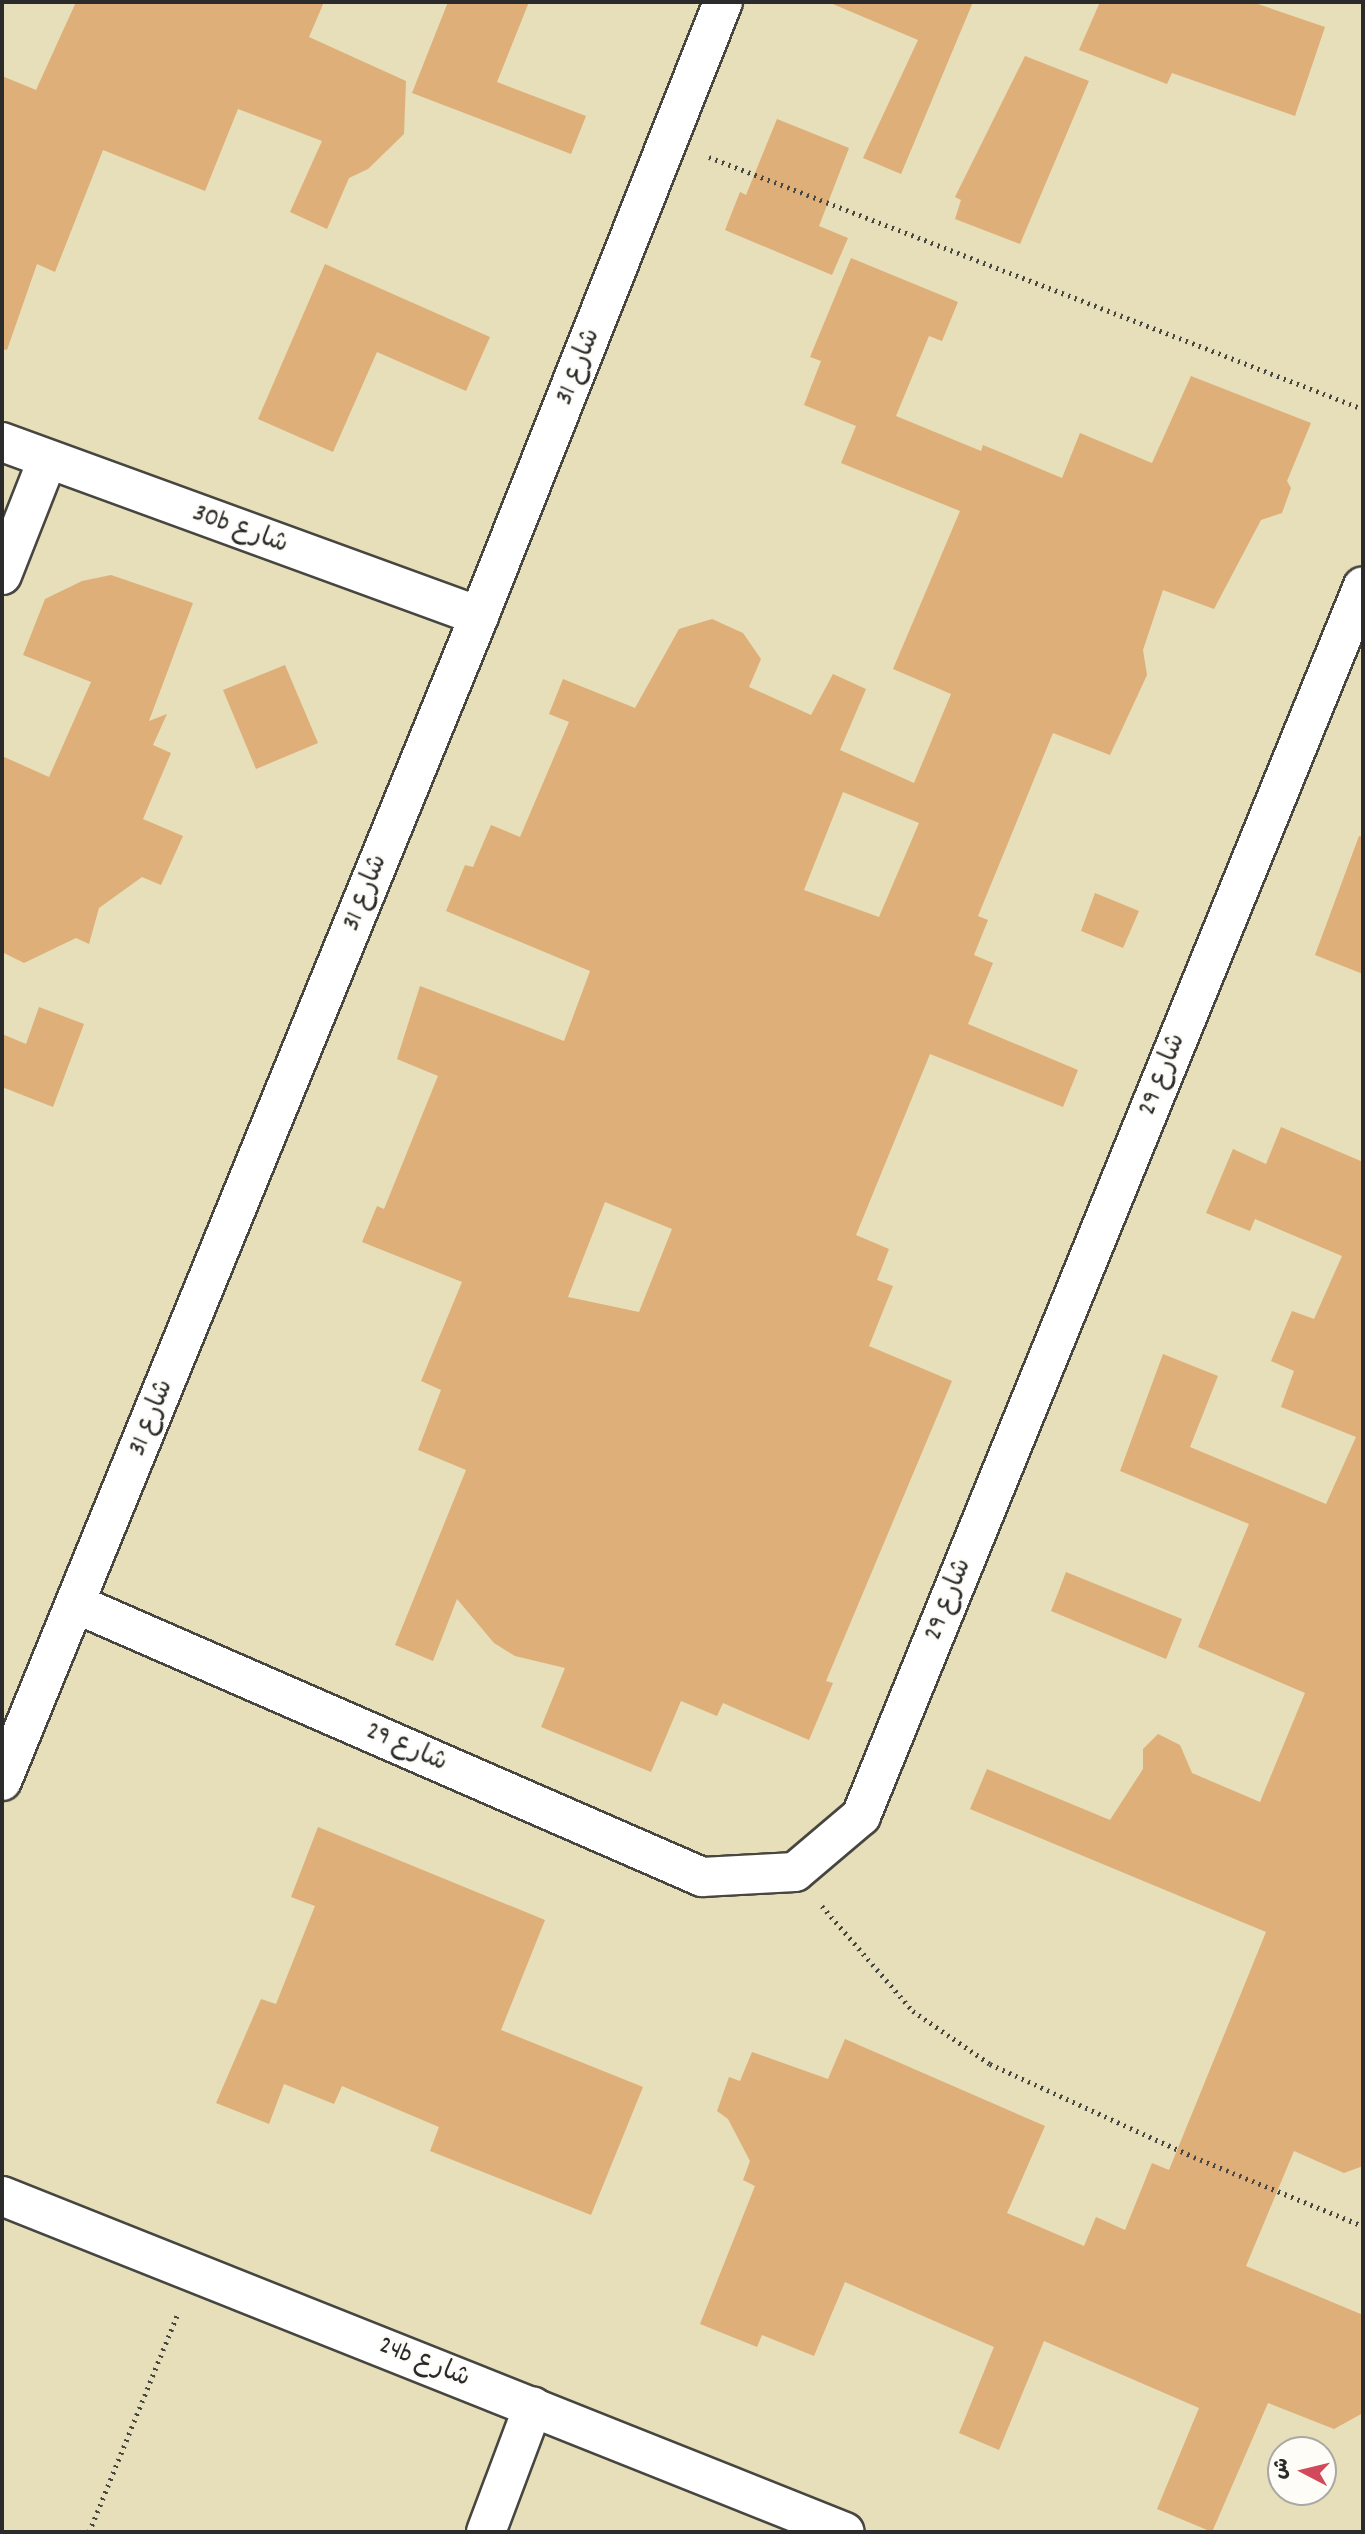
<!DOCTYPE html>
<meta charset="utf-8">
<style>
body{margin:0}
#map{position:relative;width:1365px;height:2534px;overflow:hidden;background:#e6dfba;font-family:Dekko,"Playpen Sans Arabic",sans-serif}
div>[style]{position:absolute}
.building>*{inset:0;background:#deaf78}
.path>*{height:4.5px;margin-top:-2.25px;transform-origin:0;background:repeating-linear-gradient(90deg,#474640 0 2px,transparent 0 7px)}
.roads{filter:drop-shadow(2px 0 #474640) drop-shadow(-2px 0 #474640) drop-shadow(0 2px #474640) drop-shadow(0 -2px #474640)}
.minor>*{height:38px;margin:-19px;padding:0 19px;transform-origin:19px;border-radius:19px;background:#fff}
span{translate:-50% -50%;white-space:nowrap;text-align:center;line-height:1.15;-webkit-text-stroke:5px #fdfcf7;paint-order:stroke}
.street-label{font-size:26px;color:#2b2b2b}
.frame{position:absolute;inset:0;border:4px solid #2b2b2b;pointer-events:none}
.north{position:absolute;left:1267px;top:2436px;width:70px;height:70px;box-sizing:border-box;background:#fdfcf7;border:2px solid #a9a8a5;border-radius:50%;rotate:277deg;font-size:19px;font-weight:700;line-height:28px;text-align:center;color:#2b2b2b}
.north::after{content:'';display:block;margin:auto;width:24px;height:32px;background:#d1495b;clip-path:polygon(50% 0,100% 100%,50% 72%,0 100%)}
</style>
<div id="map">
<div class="building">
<i style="clip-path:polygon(76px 2px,324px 2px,309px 37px,406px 81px,404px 134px,368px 169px,349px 178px,327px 229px,290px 212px,322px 141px,238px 109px,205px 191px,103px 150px,55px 272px,37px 264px,7px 350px,2px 349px,2px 76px,36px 90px)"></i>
<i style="clip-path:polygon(448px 2px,529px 2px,497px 82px,586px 116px,571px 154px,412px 93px)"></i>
<i style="clip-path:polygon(828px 2px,973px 2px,901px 174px,863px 158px,918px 40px)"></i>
<i style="clip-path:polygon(1100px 2px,1252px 2px,1325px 27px,1295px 116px,1172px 73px,1167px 84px,1079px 50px)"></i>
<i style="clip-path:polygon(1025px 56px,1089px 81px,1020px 244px,955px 219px,961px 200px,955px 197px)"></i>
<i style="clip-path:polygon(777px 119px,849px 148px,819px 226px,848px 238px,832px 275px,725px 230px,740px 192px,746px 195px)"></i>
<i style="clip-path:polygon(evenodd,851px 258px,958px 302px,942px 341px,929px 336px,896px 416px,981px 451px,983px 445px,1062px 478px,1080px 433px,1152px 463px,1191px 376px,1311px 423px,1287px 481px,1291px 488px,1282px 513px,1261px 520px,1214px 609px,1163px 590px,1143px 650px,1147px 675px,1110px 755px,1053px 733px,978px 916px,988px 920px,974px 955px,993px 963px,968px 1024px,1078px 1070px,1063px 1107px,930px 1054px,856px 1235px,889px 1249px,877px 1280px,893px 1286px,869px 1346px,952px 1381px,826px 1681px,833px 1683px,809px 1740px,723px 1703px,717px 1716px,681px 1701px,651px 1772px,541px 1727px,565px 1668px,515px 1656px,494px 1643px,457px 1599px,433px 1661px,395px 1645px,466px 1470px,418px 1450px,441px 1390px,421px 1381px,462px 1282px,362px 1242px,377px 1206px,384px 1209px,438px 1076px,397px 1059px,420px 986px,564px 1041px,590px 971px,446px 911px,465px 865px,473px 867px,491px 825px,520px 837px,569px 722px,549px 714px,563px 679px,635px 708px,679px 629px,712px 619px,743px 633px,761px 659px,749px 687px,811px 715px,833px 674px,866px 689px,840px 750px,914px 783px,951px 694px,893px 669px,960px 511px,841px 463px,856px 426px,804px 405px,821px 361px,810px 357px,851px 258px,843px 792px,919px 823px,879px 917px,804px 890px,843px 792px,851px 258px,605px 1202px,672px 1229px,639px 1312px,568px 1297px,605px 1202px)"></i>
<i style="clip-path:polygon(325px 264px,490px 337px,466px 391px,377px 352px,333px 452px,258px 419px)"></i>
<i style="clip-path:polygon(111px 575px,193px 603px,149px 721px,167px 714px,153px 745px,171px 753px,143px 819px,183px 836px,161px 885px,142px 877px,99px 908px,89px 944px,76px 938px,24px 963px,2px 952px,2px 756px,49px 777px,91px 682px,23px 655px,45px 599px,82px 581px)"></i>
<i style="clip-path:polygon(285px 665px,318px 743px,256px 769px,223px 690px)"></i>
<i style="clip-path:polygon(1359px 836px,1363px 837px,1363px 974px,1315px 955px)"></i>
<i style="clip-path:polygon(1095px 893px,1139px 911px,1123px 948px,1081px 931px)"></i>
<i style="clip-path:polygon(39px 1007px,84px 1024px,53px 1107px,2px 1087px,2px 1034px,26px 1044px)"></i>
<i style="clip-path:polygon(1281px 1127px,1363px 1162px,1363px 2166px,1344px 2173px,1294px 2151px,1246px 2266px,1363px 2315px,1363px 2413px,1334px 2429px,1268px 2403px,1212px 2532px,1157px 2509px,1199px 2408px,1044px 2341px,999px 2450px,959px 2433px,994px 2347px,845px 2282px,814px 2356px,762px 2335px,757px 2347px,700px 2324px,755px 2186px,743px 2180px,750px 2161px,728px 2119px,717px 2111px,729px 2077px,740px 2081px,752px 2052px,828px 2079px,845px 2039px,1045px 2126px,1007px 2213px,1084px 2246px,1096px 2217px,1125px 2230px,1152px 2163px,1169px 2170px,1266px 1932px,970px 1809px,987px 1769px,1110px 1820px,1143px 1769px,1143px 1749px,1158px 1734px,1180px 1745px,1192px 1773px,1260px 1802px,1305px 1693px,1198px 1647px,1249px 1524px,1120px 1471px,1163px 1354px,1218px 1376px,1190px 1447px,1326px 1504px,1356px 1437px,1281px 1407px,1294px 1371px,1271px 1361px,1292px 1311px,1314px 1319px,1342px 1256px,1255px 1219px,1250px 1231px,1206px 1213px,1233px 1149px,1266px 1164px)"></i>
<i style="clip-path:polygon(1066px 1572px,1182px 1619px,1166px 1659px,1051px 1611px)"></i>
<i style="clip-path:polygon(318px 1827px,545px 1920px,501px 2030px,643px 2087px,591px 2215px,430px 2151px,439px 2127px,342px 2086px,334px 2104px,284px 2084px,269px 2124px,216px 2103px,261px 1999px,276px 2004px,315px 1906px,291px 1897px)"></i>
</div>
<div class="path">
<i style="left:709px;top:157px;width:701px;rotate:21.07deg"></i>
<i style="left:822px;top:1906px;width:139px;rotate:49.1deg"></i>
<i style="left:913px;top:2011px;width:93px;rotate:34.5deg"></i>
<i style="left:990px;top:2064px;width:224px;rotate:24.5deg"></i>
<i style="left:1194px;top:2157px;width:183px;rotate:22.2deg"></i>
<i style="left:89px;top:2532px;width:236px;rotate:-67.9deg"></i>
</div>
<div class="roads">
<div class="minor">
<i style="left:2px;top:442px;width:508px;rotate:20.04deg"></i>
<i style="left:2px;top:575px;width:123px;rotate:-68.5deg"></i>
<i style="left:76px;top:1604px;width:683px;rotate:23.56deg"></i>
<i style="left:702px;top:1877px;width:93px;rotate:-3.1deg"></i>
<i style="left:795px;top:1872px;width:87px;rotate:-40.3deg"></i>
<i style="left:861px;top:1816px;width:1328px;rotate:-67.8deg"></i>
<i style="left:2px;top:1781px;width:1259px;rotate:-67.73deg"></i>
<i style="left:479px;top:616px;width:661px;rotate:-68.33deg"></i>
<i style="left:2px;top:2196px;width:907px;rotate:21.73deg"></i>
<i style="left:486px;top:2532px;width:134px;rotate:-69.4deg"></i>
</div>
</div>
<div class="street-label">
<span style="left:579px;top:367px;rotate:-68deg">شارع 31</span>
<span style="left:240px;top:530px;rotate:20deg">30b شارع</span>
<span style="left:366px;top:893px;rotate:-68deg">شارع 31</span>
<span style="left:1163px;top:1075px;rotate:-68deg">شارع 29</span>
<span style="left:152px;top:1418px;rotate:-68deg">شارع 31</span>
<span style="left:949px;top:1600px;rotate:-68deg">شارع 29</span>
<span style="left:406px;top:1748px;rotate:24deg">شارع 29</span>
<span style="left:424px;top:2363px;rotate:22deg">24b شارع</span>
</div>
<div class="frame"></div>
<div class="north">ش</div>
</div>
